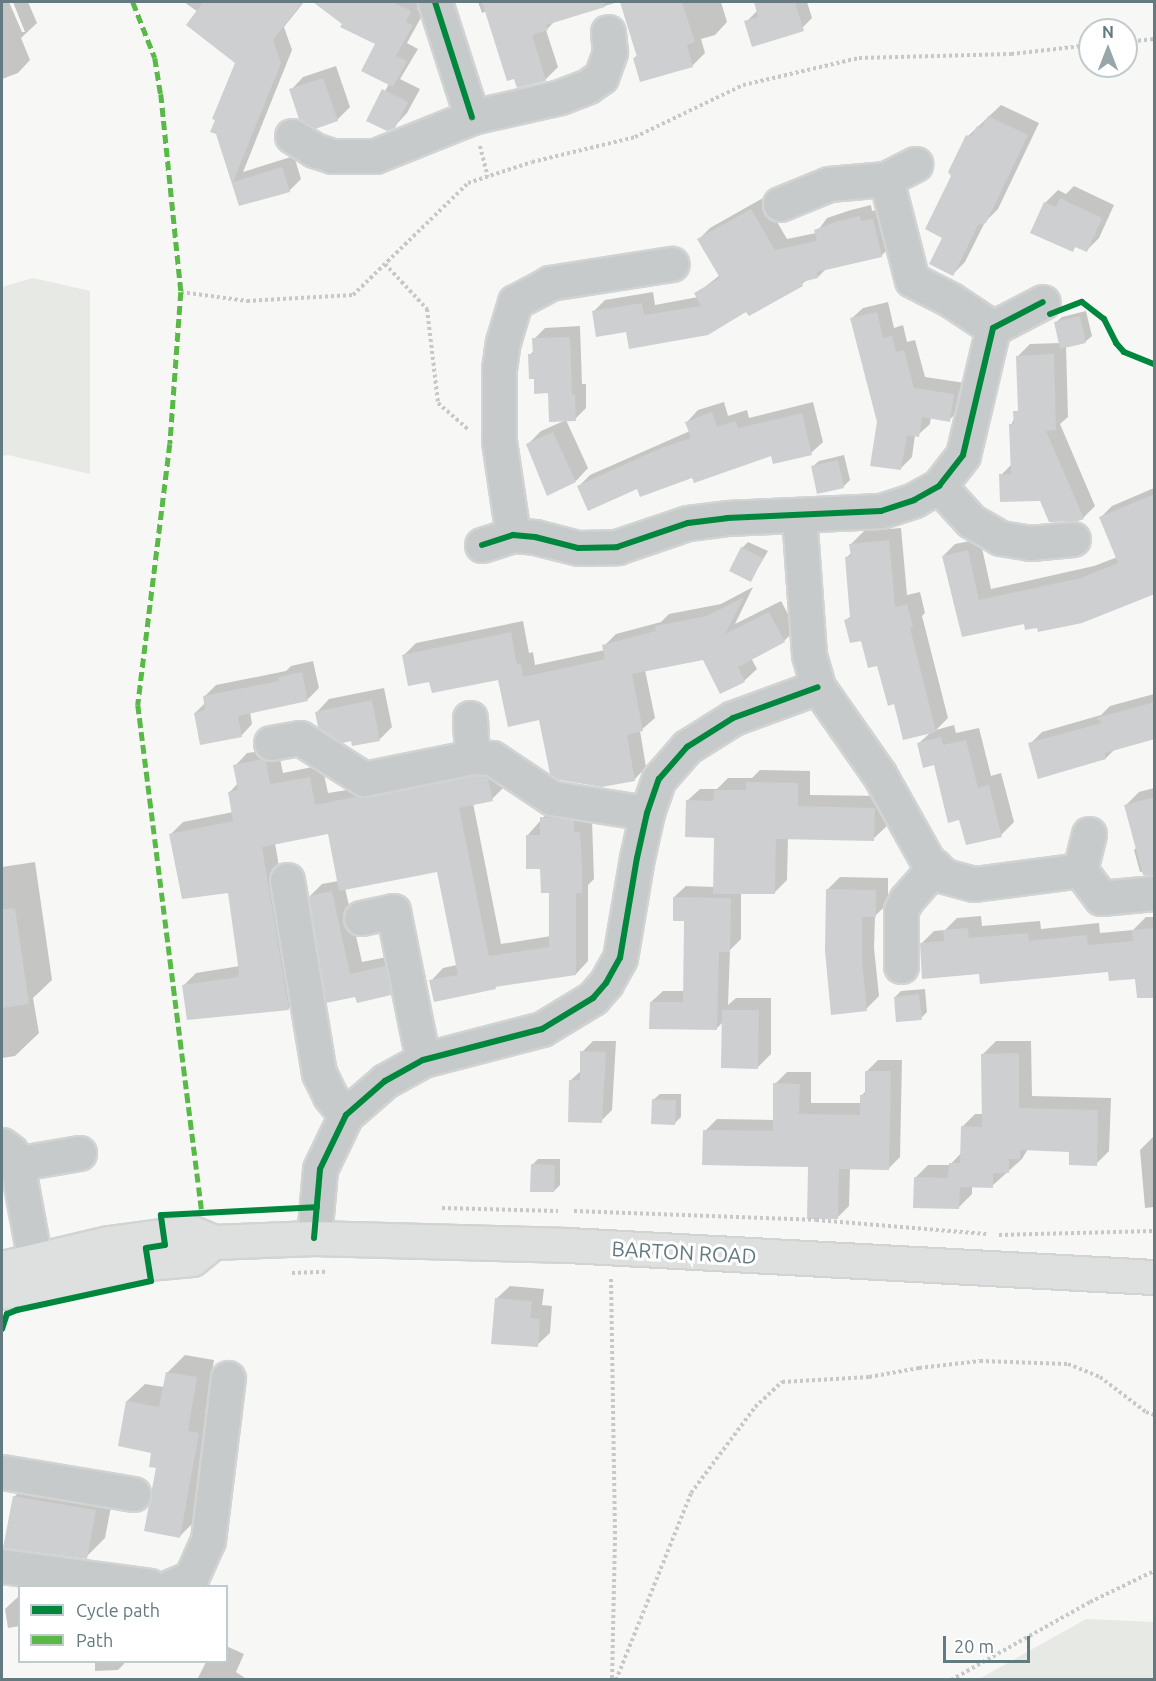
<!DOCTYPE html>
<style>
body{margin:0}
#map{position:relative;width:1156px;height:1681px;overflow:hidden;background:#f7f7f6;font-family:Ubuntu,sans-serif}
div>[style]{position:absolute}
.green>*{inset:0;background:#e7e9e4}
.shadow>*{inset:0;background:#0003}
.building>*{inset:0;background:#cdcfd0}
.path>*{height:4px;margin-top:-2px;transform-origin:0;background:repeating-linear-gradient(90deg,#c7c8c9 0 3px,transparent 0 6px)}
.roads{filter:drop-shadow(2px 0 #d2d3d3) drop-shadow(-2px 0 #d2d3d3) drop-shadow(0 2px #d2d3d3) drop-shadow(0 -2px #d2d3d3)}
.minor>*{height:33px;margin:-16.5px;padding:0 16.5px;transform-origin:16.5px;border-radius:16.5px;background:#c7cacb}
.major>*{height:33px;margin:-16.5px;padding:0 16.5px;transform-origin:16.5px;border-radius:16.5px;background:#dedfdf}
.quiet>*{height:4.5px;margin-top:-2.25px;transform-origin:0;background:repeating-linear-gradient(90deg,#58b947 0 9px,transparent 0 13.5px)}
.cycleway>*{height:6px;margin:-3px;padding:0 3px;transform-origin:3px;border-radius:3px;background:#00873e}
span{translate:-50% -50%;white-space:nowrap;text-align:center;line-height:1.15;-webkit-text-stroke:6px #fff;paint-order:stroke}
.street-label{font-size:21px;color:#637a81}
.frame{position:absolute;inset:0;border:3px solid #637a81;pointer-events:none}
.legend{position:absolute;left:18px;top:1585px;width:210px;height:78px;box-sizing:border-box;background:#fff;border:2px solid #c1cacd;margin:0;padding:8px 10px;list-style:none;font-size:18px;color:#637a81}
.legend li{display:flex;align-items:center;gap:12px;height:30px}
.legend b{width:30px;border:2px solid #c1cacd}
.north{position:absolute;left:1078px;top:18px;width:60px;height:60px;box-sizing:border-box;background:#fff;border:2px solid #c1cacd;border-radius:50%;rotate:0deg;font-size:16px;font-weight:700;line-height:24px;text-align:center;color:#637a81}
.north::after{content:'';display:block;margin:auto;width:21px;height:27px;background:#97a6aa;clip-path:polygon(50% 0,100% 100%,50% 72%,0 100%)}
.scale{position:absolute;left:943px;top:1636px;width:87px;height:27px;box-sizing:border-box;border:3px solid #637a81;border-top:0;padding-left:8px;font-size:18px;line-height:21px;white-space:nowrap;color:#637a81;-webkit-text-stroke:4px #fff;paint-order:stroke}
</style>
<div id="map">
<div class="green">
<i style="clip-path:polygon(33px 278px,90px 291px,90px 474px,8px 455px,2px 456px,2px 287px)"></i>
<i style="clip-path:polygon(1086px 1619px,1154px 1622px,1154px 1679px,979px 1679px)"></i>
</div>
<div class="shadow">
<i style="clip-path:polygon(2px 2px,9px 2px,22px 32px,25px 32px,13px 2px,28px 2px,37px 23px,21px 38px,30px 60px,18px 73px,2px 79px)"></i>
<i style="clip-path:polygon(184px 2px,304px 2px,284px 27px,292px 50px,243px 172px,294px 156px,301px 179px,289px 191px,240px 204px,217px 133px,237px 62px,198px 12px)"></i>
<i style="clip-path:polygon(315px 2px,421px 2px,417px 9px,424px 12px,407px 43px,418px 49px,400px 79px,420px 89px,407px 113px,394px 127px,368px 120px,389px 84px,377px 44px)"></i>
<i style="clip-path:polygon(478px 2px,618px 2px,555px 21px,546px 30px,558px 67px,545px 80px,487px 11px,482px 13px)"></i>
<i style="clip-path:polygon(622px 2px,721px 2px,727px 22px,715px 35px,701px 39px,705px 53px,693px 65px,641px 81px,634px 58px,638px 55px)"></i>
<i style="clip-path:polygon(755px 2px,807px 2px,812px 18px,799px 31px,746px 22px,758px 10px)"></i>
<i style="clip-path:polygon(336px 66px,350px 107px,337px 120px,291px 90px,303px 77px)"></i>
<i style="clip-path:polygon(1001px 105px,1039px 123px,998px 209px,985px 222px,965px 262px,953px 274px,944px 237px,953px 176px,968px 136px)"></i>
<i style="clip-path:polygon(1074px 186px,1114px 205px,1099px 238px,1086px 251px,1076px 246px,1072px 250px,1045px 203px,1058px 190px,1066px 194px)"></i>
<i style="clip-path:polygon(763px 198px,787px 239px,816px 233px,827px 218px,851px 210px,871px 205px,872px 211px,884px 208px,893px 244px,881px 256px,826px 269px,818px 277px,807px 280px,802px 284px,747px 310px,627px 330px,593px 312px,605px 300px,653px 292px,655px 305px,698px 297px,696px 294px,720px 275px,698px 240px,710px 228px)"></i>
<i style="clip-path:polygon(888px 302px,894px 328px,903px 325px,907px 342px,915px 340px,925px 377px,965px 383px,961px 409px,949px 420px,931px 417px,930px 424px,918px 435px,915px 435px,912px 457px,900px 469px,878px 422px,851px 319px,863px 308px)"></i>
<i style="clip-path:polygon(1086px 311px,1092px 336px,1085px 342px,1066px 346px,1068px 417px,1060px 424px,1095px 506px,1083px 518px,1041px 499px,1001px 475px,1012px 464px,1011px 425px,1019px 408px,1018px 356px,1030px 344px,1060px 343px,1055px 323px,1062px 317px)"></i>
<i style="clip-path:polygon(580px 326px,582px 384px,586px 384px,586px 408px,575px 419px,535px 377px,530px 355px,534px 350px,534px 339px,545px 328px)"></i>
<i style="clip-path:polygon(724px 402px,728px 416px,747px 410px,749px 418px,813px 402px,823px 442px,811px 453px,773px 454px,693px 476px,638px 487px,578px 487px,590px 475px,690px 431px,687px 422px,698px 410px)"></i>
<i style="clip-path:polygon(566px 420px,588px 468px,576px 481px,528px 444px,541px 431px)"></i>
<i style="clip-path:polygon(844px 455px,850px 480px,844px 486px,818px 492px,812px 467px,819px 461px)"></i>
<i style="clip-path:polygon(1154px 488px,1154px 537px,1100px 518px,1112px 506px)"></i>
<i style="clip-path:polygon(901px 528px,907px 595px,920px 592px,925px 613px,922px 616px,948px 718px,936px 730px,954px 725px,956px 733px,979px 728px,991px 776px,1001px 773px,1014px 822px,1001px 835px,960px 818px,935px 763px,918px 744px,931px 732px,895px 703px,878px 664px,846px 620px,852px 615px,847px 557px,852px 552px,851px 544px,864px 531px)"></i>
<i style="clip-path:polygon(980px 539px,991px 589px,1094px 566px,1144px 547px,1038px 626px,1025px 622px,963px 636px,943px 556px,955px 544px)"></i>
<i style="clip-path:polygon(748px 542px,768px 551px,751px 580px,742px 548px)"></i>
<i style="clip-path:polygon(753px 587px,735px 624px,781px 601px,796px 629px,784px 641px,751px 658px,757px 669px,744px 681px,704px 658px,645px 670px,655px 718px,640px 731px,646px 767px,634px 780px,540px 719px,500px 679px,431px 680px,404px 655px,416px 643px,523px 621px,529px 653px,533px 652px,535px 665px,605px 650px,604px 646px,616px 634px,661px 622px,669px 614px,721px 604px)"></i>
<i style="clip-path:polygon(313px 661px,319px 688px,307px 700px,250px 712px,252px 724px,241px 736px,195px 713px,205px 703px,204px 697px,216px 685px,286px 671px,291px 666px)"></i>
<i style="clip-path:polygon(384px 688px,392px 727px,379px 740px,352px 739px,317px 712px,329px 699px)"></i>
<i style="clip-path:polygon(1154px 694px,1154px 738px,1115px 749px,1106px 758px,1030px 744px,1042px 732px,1101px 715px,1110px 706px)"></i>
<i style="clip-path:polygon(278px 749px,283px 773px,322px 765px,328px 793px,500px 766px,504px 787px,492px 799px,473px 803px,501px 944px,551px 936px,550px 892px,527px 836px,554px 805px,586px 808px,586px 820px,592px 820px,594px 879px,588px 885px,588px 961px,576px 974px,498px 985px,495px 988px,431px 981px,443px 968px,457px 965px,438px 870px,345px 888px,362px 962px,397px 955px,402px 982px,390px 994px,358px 1001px,310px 896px,322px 884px,338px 881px,329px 832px,275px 843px,301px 996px,289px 1008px,188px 1018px,184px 985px,196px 973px,240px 966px,229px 891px,170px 835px,183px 822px,233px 812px,229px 793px,238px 783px,235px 766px,247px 753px)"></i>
<i style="clip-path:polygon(760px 770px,810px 771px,810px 795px,886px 796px,886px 827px,873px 839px,788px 838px,787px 880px,774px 893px,741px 893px,741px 939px,730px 950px,728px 1005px,736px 998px,771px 998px,771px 1054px,758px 1067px,723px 1022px,717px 1028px,651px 1002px,663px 991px,685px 991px,685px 920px,674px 897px,686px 886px,715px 887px,716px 837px,687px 801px,700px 789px,717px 789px,728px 778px,752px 778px)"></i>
<i style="clip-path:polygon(1154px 788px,1154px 869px,1140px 872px,1134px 850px,1137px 847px,1126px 805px,1139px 792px)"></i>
<i style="clip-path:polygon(35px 862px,52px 980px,33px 998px,39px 1033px,15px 1056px,2px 1058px,2px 867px)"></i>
<i style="clip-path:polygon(840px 877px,888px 878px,888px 903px,875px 916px,874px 948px,879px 996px,866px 1009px,827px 890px)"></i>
<i style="clip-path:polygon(981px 916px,982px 926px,1040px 921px,1041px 929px,1099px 923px,1100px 933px,1133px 930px,1146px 917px,1154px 917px,1154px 975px,1110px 970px,980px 973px,921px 944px,934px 931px,945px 930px,957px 918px)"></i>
<i style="clip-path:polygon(925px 989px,927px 1012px,921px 1018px,895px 997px,901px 991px)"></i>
<i style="clip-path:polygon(593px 1041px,616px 1041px,612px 1110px,601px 1121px,571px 1080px,582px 1070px,582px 1052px)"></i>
<i style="clip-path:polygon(996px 1041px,1031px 1041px,1032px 1096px,1111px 1098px,1109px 1151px,1096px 1164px,1071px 1150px,1028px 1149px,1022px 1159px,992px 1186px,972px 1186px,972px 1194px,959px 1207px,915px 1178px,928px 1165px,950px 1165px,962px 1152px,962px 1127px,975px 1114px,983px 1114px,983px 1054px)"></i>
<i style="clip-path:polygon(878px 1060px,902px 1060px,900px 1157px,888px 1169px,850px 1168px,849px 1206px,837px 1218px,810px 1166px,705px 1131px,717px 1119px,774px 1120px,775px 1084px,787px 1072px,811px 1072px,811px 1103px,861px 1103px,862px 1095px,866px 1091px,866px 1072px)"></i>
<i style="clip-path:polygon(660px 1094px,681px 1094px,681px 1117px,675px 1123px,653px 1100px)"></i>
<i style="clip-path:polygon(1153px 1137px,1154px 1207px,1145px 1208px,1140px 1150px)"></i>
<i style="clip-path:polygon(538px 1159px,560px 1159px,560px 1185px,554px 1191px,532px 1165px)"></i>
<i style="clip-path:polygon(510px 1286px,544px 1289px,542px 1305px,552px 1306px,550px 1333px,537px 1345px,497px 1298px)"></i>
<i style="clip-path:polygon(185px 1355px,214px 1360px,205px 1414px,215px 1415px,198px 1518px,180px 1536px,153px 1451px,127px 1401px,145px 1384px,164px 1387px,167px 1373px)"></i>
<i style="clip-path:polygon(33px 1478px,114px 1491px,105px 1538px,86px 1557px,14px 1497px)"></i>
<i style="clip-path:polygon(20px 1595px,20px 1626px,8px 1628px,5px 1609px)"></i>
<i style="clip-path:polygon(226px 1646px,244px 1654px,236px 1672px,248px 1680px,197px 1680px,206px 1662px,226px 1662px)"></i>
<i style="clip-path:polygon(95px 1662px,124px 1662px,124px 1664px,118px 1670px,95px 1671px)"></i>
</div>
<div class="building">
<i style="clip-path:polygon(203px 2px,303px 2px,273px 40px,281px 63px,233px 182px,282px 167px,290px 192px,239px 206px,216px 134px,210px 132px,215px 120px,212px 119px,235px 63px,186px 25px)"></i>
<i style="clip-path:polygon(313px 2px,392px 2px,411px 11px,406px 22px,413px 25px,396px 56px,407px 61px,393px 87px,361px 71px,375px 44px,340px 27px,342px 24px)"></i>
<i style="clip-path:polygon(482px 2px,604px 2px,605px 7px,546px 25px,548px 30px,532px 35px,546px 81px,517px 88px,514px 79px,507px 81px)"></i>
<i style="clip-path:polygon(620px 2px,682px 2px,695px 42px,687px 45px,693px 67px,640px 82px,633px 58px,637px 57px)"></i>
<i style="clip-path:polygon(754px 2px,795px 2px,804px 31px,752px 47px,744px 21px,758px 17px)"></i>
<i style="clip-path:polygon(323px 78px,338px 121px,315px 129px,299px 119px,289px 89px)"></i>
<i style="clip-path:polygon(382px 89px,408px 102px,395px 128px,387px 131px,366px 121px)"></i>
<i style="clip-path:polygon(988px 116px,1028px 135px,986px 223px,978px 225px,953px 276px,929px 264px,942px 238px,925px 229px,951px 176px,948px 172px,966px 135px,971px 137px,977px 126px,981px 128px)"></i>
<i style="clip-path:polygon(1060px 198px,1102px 218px,1087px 252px,1075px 247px,1073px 252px,1030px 233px,1044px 202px,1056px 207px)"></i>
<i style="clip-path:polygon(751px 209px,775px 250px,817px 241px,814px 230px,838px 221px,860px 216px,861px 221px,873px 219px,882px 257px,817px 272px,818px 278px,802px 282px,803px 286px,749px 316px,746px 312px,708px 335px,629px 349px,626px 332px,596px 337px,592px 311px,642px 303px,644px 315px,701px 306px,694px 293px,720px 278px,697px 239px)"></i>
<i style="clip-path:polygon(877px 312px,883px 338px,892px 336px,896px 352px,904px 350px,914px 388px,954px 394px,950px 422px,922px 417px,919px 437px,907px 435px,901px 470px,870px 466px,877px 422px,850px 318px)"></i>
<i style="clip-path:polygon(1080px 316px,1086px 343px,1060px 349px,1054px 322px)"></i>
<i style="clip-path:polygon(570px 337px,572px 395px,575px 395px,576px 421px,549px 422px,548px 393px,534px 394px,534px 379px,529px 379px,528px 354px,533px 354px,532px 338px)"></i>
<i style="clip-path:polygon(1054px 354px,1056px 430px,1046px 431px,1084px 519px,1078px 521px,1049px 522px,1040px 501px,1000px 502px,999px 474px,1011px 474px,1009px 424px,1014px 424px,1013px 411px,1018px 411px,1016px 356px)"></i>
<i style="clip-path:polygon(712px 412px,717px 427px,735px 421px,738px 428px,802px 413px,812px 455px,773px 464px,771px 456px,694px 483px,692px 478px,640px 497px,637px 489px,588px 511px,577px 486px,661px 448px,691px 438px,685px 422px)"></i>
<i style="clip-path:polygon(553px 432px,576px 482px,547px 496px,526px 444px)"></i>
<i style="clip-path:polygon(838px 460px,844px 488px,817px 494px,811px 466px)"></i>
<i style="clip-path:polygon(1155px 494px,1155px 594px,1082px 623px,1038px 632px,1037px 628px,1025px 630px,1024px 624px,962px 637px,942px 556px,968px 550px,979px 600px,1081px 578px,1118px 563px,1099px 517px)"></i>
<i style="clip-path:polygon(889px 540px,895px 607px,907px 604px,913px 627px,910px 628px,936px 732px,903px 740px,894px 704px,888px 706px,877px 666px,868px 668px,861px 641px,850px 643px,844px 620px,850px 618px,845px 557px,851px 556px,849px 544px)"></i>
<i style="clip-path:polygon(741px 547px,763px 558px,751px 582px,729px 571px)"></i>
<i style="clip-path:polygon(744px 597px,725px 634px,769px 612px,785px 642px,738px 667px,745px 682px,720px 694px,703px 660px,632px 674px,643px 731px,627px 735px,635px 781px,602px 787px,559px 780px,550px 774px,539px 720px,508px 727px,498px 680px,432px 693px,429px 682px,408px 686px,402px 655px,511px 632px,517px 664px,521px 664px,523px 677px,605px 659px,602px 645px,656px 631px,655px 626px,707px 616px)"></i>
<i style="clip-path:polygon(302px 672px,308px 701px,238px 716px,242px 737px,200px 745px,194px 713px,205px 710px,203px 696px,279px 681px,278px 677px)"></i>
<i style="clip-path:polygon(372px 700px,380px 741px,352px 746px,351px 741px,342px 743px,318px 727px,315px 712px)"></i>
<i style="clip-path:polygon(1155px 702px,1155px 739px,1105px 753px,1106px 759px,1038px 779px,1028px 743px,1102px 723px,1096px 718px)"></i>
<i style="clip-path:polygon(941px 737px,943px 745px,966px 740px,978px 788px,989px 785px,1002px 837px,966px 845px,959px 820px,948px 823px,934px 765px,923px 768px,917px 743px)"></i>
<i style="clip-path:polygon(263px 759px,266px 761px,270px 784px,310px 777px,315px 805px,359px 796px,368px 797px,473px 776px,488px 778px,493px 801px,459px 808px,489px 956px,549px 947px,549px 893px,541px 893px,540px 869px,526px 869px,526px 835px,540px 835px,540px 817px,574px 820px,574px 832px,580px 832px,582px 867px,582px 893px,576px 893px,576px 975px,495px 987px,496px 989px,434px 1002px,429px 980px,458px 975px,437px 872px,339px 891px,328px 834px,262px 847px,289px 1010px,187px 1020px,182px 985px,238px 977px,239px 972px,228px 893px,182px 899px,169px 834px,233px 821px,228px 792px,238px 790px,233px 765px)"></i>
<i style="clip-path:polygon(746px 782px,798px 783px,798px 806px,875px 808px,874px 841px,776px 839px,775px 894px,713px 894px,714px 838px,685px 837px,686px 800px,713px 801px,714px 790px,746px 790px)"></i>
<i style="clip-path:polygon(1155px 797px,1155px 875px,1143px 875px,1124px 805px)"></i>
<i style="clip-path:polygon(826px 889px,876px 890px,876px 917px,862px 917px,862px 961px,867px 1011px,831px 1015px,825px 951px)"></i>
<i style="clip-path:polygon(332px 891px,350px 974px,385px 966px,391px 995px,357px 1003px,355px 997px,326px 1003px,309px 896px)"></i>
<i style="clip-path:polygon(673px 897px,731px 898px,730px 952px,719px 952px,717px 1030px,649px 1029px,650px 1002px,683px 1002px,684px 921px,673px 921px)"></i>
<i style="clip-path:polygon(15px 908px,29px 1004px,2px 1008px,2px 909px)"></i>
<i style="clip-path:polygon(968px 928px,969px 938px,1028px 933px,1029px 941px,1087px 935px,1088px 945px,1133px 941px,1132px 930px,1155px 928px,1155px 998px,1137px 998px,1135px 979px,1109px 981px,1108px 972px,980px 984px,979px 974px,922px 979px,920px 943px,944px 941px,943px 930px)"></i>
<i style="clip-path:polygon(919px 994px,922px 1020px,896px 1022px,894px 997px)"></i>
<i style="clip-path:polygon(722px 1010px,759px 1010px,758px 1069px,721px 1068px)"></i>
<i style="clip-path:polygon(580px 1051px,606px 1052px,602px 1123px,568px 1122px,569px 1080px,580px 1080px)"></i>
<i style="clip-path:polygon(1019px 1053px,1019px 1108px,1098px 1110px,1097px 1166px,1069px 1165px,1069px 1152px,1020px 1150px,1020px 1159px,1009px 1159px,1009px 1173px,993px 1173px,993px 1188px,960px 1187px,959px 1209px,913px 1208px,914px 1177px,948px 1178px,949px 1163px,960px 1163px,961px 1126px,982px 1127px,981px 1054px)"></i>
<i style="clip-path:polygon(865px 1071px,891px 1071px,889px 1170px,839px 1169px,838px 1219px,807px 1219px,808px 1167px,702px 1165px,703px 1130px,773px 1131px,773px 1083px,800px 1084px,799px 1114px,860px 1115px,860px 1095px,865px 1095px)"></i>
<i style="clip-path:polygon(652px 1099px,676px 1100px,675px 1125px,651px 1124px)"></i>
<i style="clip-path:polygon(531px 1164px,555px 1165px,554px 1192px,530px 1192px)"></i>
<i style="clip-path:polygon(495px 1298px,532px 1301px,530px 1318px,540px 1319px,538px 1347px,491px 1344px)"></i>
<i style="clip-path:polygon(166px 1372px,197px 1377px,188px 1431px,199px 1433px,180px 1538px,144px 1531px,156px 1468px,149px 1467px,151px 1453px,118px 1446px,126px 1401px,159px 1407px)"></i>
<i style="clip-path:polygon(13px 1496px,96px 1510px,87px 1559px,3px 1548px)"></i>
</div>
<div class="path">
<i style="left:1126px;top:42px;width:28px;rotate:-6deg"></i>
<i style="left:480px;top:146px;width:32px;rotate:76deg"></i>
<i style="left:385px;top:264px;width:62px;rotate:47deg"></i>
<i style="left:427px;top:309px;width:95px;rotate:83.3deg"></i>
<i style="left:438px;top:403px;width:41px;rotate:41.1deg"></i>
<i style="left:181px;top:292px;width:67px;rotate:7.8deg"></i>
<i style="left:247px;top:301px;width:106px;rotate:-3.2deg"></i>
<i style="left:353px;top:295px;width:161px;rotate:-44.2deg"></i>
<i style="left:468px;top:183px;width:67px;rotate:-18.2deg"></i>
<i style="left:532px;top:162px;width:106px;rotate:-13.6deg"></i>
<i style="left:635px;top:137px;width:120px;rotate:-25.7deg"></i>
<i style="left:743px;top:85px;width:119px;rotate:-13.1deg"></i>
<i style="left:859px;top:58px;width:152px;rotate:-1.5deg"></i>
<i style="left:1011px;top:54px;width:80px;rotate:-6.5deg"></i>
<i style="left:442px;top:1208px;width:116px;rotate:1.5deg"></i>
<i style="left:574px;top:1211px;width:242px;rotate:2.1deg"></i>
<i style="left:816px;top:1220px;width:171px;rotate:4.7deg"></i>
<i style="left:999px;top:1235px;width:155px;rotate:-1.5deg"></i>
<i style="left:292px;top:1273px;width:35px;rotate:-2deg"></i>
<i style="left:611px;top:1279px;width:258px;rotate:89.1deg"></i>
<i style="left:615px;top:1537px;width:143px;rotate:91.2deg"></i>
<i style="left:616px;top:1680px;width:201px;rotate:-68.1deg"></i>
<i style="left:691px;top:1493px;width:107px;rotate:-53.3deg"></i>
<i style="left:755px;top:1407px;width:37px;rotate:-43deg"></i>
<i style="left:782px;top:1382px;width:87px;rotate:-3.3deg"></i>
<i style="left:869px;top:1377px;width:51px;rotate:-10.2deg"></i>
<i style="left:919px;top:1368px;width:61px;rotate:-6.5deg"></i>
<i style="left:980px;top:1361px;width:88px;rotate:2deg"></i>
<i style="left:1068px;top:1364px;width:35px;rotate:22deg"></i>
<i style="left:1100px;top:1377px;width:58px;rotate:37.3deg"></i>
<i style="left:1146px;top:1412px;width:9px;rotate:21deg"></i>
<i style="left:951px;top:1680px;width:159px;rotate:-29.3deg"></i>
<i style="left:1090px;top:1602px;width:71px;rotate:-25.8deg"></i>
</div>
<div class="roads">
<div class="minor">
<i style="left:435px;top:2px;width:121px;rotate:72.2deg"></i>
<i style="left:292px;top:136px;width:26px;rotate:32deg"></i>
<i style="left:314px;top:150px;width:19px;rotate:18deg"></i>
<i style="left:332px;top:156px;width:43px"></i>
<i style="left:375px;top:156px;width:105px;rotate:-21.9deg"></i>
<i style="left:472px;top:117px;width:90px;rotate:-12.8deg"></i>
<i style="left:560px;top:97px;width:30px;rotate:-21deg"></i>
<i style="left:588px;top:86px;width:16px;rotate:-35deg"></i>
<i style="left:601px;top:77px;width:27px;rotate:-70deg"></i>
<i style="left:610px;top:52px;width:20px;rotate:-96deg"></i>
<i style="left:886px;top:179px;width:104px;rotate:75.6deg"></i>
<i style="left:912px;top:280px;width:44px;rotate:27.1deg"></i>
<i style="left:951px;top:300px;width:50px;rotate:33.7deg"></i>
<i style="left:780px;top:204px;width:53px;rotate:-22.2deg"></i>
<i style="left:829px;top:184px;width:57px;rotate:-5deg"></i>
<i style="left:886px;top:179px;width:33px;rotate:-27deg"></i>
<i style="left:939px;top:486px;width:47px;rotate:47.6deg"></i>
<i style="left:971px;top:521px;width:34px;rotate:30deg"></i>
<i style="left:1000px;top:538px;width:30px;rotate:9deg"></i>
<i style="left:1030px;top:543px;width:43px;rotate:-5.3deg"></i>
<i style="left:799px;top:515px;width:140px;rotate:85.9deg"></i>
<i style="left:809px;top:655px;width:33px;rotate:74deg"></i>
<i style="left:818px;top:687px;width:106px;rotate:55deg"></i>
<i style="left:879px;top:774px;width:98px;rotate:60.8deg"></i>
<i style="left:927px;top:860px;width:23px;rotate:43deg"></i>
<i style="left:944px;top:876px;width:31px;rotate:15deg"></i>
<i style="left:974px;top:884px;width:107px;rotate:-7.5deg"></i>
<i style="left:513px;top:535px;width:95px;rotate:-98.5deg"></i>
<i style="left:499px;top:441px;width:72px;rotate:-90deg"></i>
<i style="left:499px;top:369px;width:27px;rotate:-82deg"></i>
<i style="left:503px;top:342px;width:42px;rotate:-73.3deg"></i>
<i style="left:515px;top:302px;width:40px;rotate:-28deg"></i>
<i style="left:550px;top:283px;width:123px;rotate:-8.9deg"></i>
<i style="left:482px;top:545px;width:33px;rotate:-18deg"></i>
<i style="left:513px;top:535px;width:22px;rotate:5deg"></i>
<i style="left:535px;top:537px;width:44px;rotate:14.3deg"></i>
<i style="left:578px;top:548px;width:39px;rotate:-1deg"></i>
<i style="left:617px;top:547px;width:75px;rotate:-18.7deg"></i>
<i style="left:688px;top:523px;width:39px;rotate:-7deg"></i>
<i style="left:727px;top:518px;width:154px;rotate:-2.6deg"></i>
<i style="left:881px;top:511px;width:35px;rotate:-18deg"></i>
<i style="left:914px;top:500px;width:29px;rotate:-29deg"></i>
<i style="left:939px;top:486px;width:39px;rotate:-52deg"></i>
<i style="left:963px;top:455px;width:130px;rotate:-76.7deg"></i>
<i style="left:993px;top:328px;width:56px;rotate:-27.5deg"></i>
<i style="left:271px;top:743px;width:29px;rotate:-10deg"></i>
<i style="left:300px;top:738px;width:76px;rotate:32.6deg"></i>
<i style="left:364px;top:779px;width:110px;rotate:-11.5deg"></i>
<i style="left:472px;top:757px;width:39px;rotate:-93deg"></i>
<i style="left:472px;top:757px;width:20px;rotate:3deg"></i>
<i style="left:492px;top:758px;width:72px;rotate:33.7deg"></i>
<i style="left:552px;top:798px;width:96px;rotate:9deg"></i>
<i style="left:1089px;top:834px;width:37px;rotate:104deg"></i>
<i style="left:1080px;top:870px;width:35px;rotate:53deg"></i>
<i style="left:1101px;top:898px;width:53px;rotate:-5.4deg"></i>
<i style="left:287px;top:880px;width:196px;rotate:80.6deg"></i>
<i style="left:319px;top:1073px;width:25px;rotate:64deg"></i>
<i style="left:330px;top:1096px;width:25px;rotate:50deg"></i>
<i style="left:361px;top:918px;width:33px;rotate:-12deg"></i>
<i style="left:393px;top:911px;width:152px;rotate:78.6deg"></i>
<i style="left:901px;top:966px;width:56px;rotate:-90deg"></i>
<i style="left:901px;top:910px;width:11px;rotate:-63deg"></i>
<i style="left:906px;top:900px;width:44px;rotate:-48.7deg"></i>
<i style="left:2px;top:1145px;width:11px;rotate:38deg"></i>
<i style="left:11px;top:1152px;width:23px;rotate:70deg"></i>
<i style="left:19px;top:1174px;width:111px;rotate:79.6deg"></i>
<i style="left:15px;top:1164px;width:65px;rotate:-9.8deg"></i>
<i style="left:314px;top:1238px;width:69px;rotate:-85deg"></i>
<i style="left:320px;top:1169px;width:60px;rotate:-64.3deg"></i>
<i style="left:346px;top:1115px;width:52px;rotate:-41.1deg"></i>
<i style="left:385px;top:1081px;width:43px;rotate:-28.9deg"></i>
<i style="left:423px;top:1060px;width:123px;rotate:-14.6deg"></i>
<i style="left:542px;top:1029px;width:60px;rotate:-31.3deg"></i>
<i style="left:593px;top:998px;width:20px;rotate:-49deg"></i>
<i style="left:606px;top:983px;width:29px;rotate:-61deg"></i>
<i style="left:620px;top:958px;width:101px;rotate:-80.4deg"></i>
<i style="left:637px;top:858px;width:46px;rotate:-77.5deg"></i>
<i style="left:647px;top:813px;width:36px;rotate:-71deg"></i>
<i style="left:659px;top:779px;width:43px;rotate:-48.8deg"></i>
<i style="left:687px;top:747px;width:54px;rotate:-32.2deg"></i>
<i style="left:733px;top:718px;width:90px;rotate:-20deg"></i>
<i style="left:2px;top:1472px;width:133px;rotate:9.5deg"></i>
<i style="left:2px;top:1566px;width:149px;rotate:7.7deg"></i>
<i style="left:172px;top:1586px;width:21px;rotate:-23deg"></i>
<i style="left:191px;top:1578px;width:42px;rotate:-65.9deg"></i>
<i style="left:208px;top:1540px;width:163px;rotate:-83deg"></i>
</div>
<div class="major">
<i style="left:2px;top:1268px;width:110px;rotate:-13.2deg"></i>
<i style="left:109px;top:1243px;width:82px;rotate:-7.7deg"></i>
<i style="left:190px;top:1232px;width:25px;rotate:23deg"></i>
<i style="left:213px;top:1242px;width:101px;rotate:-2.3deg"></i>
<i style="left:314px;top:1238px;width:254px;rotate:1.6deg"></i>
<i style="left:568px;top:1245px;width:587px;rotate:3.13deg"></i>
<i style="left:2px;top:1292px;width:149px;rotate:-11.2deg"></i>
<i style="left:148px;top:1263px;width:44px;rotate:-5.2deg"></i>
<i style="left:192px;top:1259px;width:27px;rotate:-39deg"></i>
</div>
</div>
<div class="quiet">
<i style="left:133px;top:2px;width:60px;rotate:68.6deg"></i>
<i style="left:155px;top:58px;width:36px;rotate:81deg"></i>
<i style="left:161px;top:94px;width:199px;rotate:84.2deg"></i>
<i style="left:181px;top:292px;width:152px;rotate:94.1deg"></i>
<i style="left:170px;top:444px;width:263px;rotate:97deg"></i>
<i style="left:138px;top:705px;width:511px;rotate:82.81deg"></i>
</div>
<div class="cycleway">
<i style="left:435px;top:2px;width:121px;rotate:72.2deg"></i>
<i style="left:1050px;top:314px;width:34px;rotate:-21deg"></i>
<i style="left:1082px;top:302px;width:28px;rotate:38deg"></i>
<i style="left:1104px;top:319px;width:27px;rotate:63deg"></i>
<i style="left:1116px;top:343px;width:12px;rotate:48deg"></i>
<i style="left:1124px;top:352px;width:32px;rotate:22deg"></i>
<i style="left:482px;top:545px;width:33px;rotate:-18deg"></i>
<i style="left:513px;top:535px;width:22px;rotate:5deg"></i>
<i style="left:535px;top:537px;width:44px;rotate:14.3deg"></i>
<i style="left:578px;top:548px;width:39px;rotate:-1deg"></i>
<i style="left:617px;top:547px;width:75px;rotate:-18.7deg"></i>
<i style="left:688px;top:523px;width:39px;rotate:-7deg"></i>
<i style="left:727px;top:518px;width:154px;rotate:-2.6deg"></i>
<i style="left:881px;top:511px;width:35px;rotate:-18deg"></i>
<i style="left:914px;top:500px;width:29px;rotate:-29deg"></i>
<i style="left:939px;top:486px;width:39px;rotate:-52deg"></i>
<i style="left:963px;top:455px;width:130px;rotate:-76.7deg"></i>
<i style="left:993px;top:328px;width:56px;rotate:-27.5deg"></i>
<i style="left:314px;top:1238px;width:69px;rotate:-85deg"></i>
<i style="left:320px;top:1169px;width:60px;rotate:-64.3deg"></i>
<i style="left:346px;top:1115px;width:52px;rotate:-41.1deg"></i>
<i style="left:385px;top:1081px;width:43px;rotate:-28.9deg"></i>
<i style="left:423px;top:1060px;width:123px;rotate:-14.6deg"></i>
<i style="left:542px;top:1029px;width:60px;rotate:-31.3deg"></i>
<i style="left:593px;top:998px;width:20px;rotate:-49deg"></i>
<i style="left:606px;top:983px;width:29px;rotate:-61deg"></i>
<i style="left:620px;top:958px;width:101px;rotate:-80.4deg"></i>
<i style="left:637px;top:858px;width:46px;rotate:-77.5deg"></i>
<i style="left:647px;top:813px;width:36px;rotate:-71deg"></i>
<i style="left:659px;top:779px;width:43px;rotate:-48.8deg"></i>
<i style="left:687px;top:747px;width:54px;rotate:-32.2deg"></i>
<i style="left:733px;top:718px;width:90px;rotate:-20deg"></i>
<i style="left:2px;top:1329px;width:16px;rotate:-72deg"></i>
<i style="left:7px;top:1314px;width:11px;rotate:-22deg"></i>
<i style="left:17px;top:1310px;width:137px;rotate:-12.2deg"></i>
<i style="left:151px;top:1281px;width:33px;rotate:-99deg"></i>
<i style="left:146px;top:1248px;width:19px;rotate:-9deg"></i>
<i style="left:165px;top:1245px;width:30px;rotate:-98deg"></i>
<i style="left:161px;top:1215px;width:156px;rotate:-2.9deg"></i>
</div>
<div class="street-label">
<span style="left:684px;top:1252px;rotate:3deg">BARTON ROAD</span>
</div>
<div class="frame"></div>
<ul class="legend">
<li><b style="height:8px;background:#00873e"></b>Cycle path</li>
<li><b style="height:8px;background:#58b947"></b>Path</li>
</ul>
<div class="north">N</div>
<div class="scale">20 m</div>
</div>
